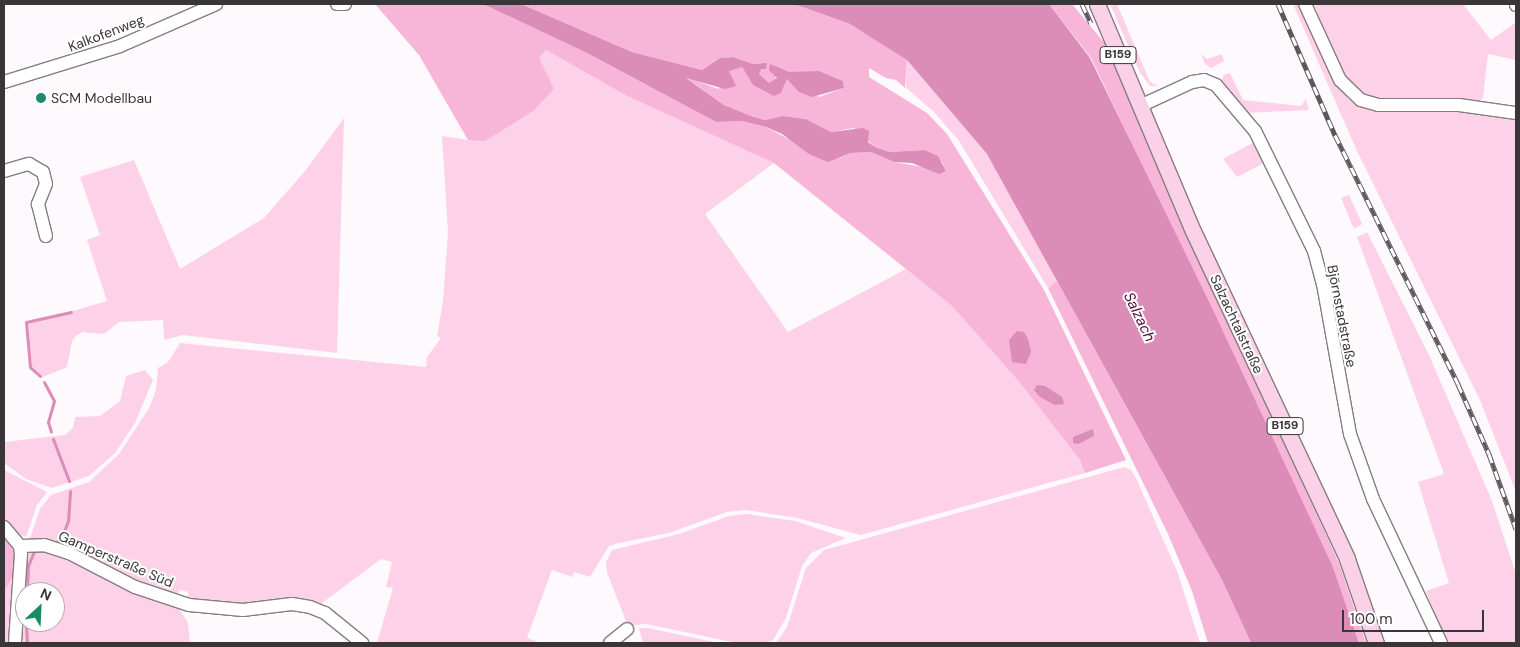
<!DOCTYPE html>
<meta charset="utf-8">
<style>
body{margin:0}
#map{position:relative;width:1520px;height:647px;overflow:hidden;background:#fef9fc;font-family:"DM Sans",sans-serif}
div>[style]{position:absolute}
.green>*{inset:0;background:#fdd2e8}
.forest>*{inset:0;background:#f7b5d8}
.water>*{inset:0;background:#db8cb7}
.stream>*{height:3px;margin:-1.5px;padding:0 1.5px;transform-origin:1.5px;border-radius:1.5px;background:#db8cb7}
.roads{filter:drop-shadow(1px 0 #867c81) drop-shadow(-1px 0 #867c81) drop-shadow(0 1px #867c81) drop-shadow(0 -1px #867c81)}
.minor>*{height:12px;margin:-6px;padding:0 6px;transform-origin:6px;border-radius:6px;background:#fff}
.major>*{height:15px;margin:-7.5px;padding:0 7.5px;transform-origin:7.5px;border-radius:7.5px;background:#fbd1e8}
.rail>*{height:5px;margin-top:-2.5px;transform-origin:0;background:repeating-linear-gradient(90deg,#fff 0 9px,#5c585a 0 18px);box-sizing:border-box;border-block:1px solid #5c585a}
.dots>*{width:14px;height:14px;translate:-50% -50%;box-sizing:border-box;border:2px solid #fff;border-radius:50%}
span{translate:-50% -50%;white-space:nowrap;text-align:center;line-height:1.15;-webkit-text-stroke:4px #fff;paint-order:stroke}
.shield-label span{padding:1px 4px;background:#fff;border:1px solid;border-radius:4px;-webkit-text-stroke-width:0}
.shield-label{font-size:12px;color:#3a3638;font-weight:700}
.street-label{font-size:14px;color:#3a3638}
.poi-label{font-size:14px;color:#3a3638}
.left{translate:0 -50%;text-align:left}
.water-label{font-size:15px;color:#530d3a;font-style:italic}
.frame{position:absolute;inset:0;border:5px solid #3a3638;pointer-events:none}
.north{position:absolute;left:15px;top:582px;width:50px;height:50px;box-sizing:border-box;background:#fff;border:1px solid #b0afaf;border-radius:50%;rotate:25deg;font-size:14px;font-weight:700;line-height:20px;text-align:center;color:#3a3638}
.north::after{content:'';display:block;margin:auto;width:18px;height:22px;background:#1e8a67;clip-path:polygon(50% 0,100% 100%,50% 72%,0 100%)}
.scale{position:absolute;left:1342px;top:610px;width:142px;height:22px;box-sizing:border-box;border:2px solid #3a3638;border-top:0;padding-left:6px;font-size:15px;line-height:18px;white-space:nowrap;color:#3a3638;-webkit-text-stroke:4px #fff;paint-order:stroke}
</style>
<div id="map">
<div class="green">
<i style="clip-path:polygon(1110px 4px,1117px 4px,1150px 82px,1158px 86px,1150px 86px,1139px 71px)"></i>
<i style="clip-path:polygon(1293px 4px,1300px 4px,1329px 72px,1349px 100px,1360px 105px,1435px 109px,1516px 120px,1516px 492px,1480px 400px,1356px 149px)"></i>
<i style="clip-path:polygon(1314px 4px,1463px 4px,1491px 40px,1516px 22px,1516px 60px,1488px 54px,1483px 98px,1479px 102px,1388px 101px,1367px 97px,1351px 85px,1340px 69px)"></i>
<i style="clip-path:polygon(546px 50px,627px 96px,774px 163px,705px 214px,788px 332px,906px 269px,952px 306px,1021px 384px,1080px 460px,1085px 473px,861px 535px,797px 518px,746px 510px,727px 512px,669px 533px,619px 543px,609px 546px,590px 577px,574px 572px,572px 577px,552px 570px,527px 638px,540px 643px,377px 643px,393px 588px,386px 587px,392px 562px,381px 559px,318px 606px,189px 602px,188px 592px,180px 590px,175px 598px,47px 542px,30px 538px,40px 509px,51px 495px,89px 482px,119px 454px,149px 408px,156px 390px,158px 368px,168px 362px,180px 343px,426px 367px,427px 357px,441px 338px,437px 336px,443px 301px,448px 232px,442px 136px,468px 140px)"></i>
<i style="clip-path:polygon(1201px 54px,1207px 59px,1222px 54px,1224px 61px,1211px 68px,1205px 64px)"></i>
<i style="clip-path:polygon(907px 60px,987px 154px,1016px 201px,1057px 281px,1048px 288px,959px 141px,933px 111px,906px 88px)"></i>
<i style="clip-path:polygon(1230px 73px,1243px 100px,1301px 106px,1306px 99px,1309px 110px,1246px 113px,1221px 82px,1224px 75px)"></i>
<i style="clip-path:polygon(344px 118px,337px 353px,183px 335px,164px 340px,163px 320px,119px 322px,104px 334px,83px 332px,77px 335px,72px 341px,67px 367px,43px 377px,32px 367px,28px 324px,107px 301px,87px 240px,100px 235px,80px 177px,134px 160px,180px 269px,264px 218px,305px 171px)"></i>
<i style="clip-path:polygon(1256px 141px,1266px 162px,1237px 177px,1223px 159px)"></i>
<i style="clip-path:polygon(1349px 195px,1362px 224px,1354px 229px,1341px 198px)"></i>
<i style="clip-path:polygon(1367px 232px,1429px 355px,1492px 501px,1516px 574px,1516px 643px,1445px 643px,1426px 591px,1449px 583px,1418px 482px,1444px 474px,1357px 237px)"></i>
<i style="clip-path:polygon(145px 370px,153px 380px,135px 423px,115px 453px,89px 476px,52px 488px,26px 479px,4px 463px,4px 442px,65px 435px,73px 428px,75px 417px,100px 416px,120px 401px,126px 376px)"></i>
<i style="clip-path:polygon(1124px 467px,1131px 470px,1136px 478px,1177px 571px,1200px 643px,776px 643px,787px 627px,806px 568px,824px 550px)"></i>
<i style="clip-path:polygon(4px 470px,47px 492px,37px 505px,26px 537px,14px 532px,4px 521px)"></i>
<i style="clip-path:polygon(747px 514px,795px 521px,846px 538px,811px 553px,802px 566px,786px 618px,773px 640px,765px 643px,737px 643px,646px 624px,628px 626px,607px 573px,606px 562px,612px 550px,679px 534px,729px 516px)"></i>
<i style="clip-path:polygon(evenodd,40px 547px,176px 604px,188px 623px,190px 643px,18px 643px,25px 555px,28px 550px,40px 547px,25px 592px,55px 592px,55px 622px,25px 622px,25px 592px)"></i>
<i style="clip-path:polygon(18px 569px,10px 618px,13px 643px,4px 643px,4px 591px)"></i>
<i style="clip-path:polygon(639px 628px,648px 628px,719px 643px,643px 643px)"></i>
</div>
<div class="forest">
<i style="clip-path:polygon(375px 4px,483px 4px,587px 53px,716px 122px,742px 121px,766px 127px,794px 142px,840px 158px,851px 153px,871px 152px,894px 162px,946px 171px,942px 162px,924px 150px,889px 152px,875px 147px,854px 128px,831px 132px,806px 119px,783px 116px,765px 120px,751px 116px,724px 105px,684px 76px,718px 89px,730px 75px,729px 71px,735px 66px,742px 67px,753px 85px,781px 93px,787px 79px,819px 97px,844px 88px,843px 81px,819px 71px,777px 74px,774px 82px,769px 83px,759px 74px,761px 63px,753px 64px,733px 57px,720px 58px,702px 70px,632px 52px,521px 4px,794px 4px,850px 24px,876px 39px,907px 60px,905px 88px,896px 80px,886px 78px,869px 68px,869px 77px,927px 113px,947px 134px,1044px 290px,1126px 460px,1085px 473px,1080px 460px,1021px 384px,952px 306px,774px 163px,627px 96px,546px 50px,539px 58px,554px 89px,533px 111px,485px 141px,468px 140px,419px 55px)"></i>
<i style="clip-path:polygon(1049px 4px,1072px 4px,1107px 46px,1191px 242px,1339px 563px,1366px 643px,1359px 643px,1333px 567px,1091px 58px)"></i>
<i style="clip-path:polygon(1057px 281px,1222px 580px,1251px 643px,1208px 643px,1192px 591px,1168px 534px,1048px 288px)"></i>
<i style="clip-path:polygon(4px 535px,13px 550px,18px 569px,4px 591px)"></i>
</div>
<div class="water">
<i style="clip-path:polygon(483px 4px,521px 4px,632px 52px,702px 70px,720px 58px,733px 57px,753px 64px,767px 63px,766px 69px,761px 69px,759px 74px,769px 83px,777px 78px,769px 70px,770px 64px,789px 72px,819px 71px,843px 81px,844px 88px,812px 97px,799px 92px,787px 79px,781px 93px,774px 96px,753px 85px,742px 67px,729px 71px,736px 86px,725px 89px,686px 78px,724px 105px,751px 116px,765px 120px,783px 116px,806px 119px,831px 132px,863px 128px,869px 131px,868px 142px,875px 147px,889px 152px,924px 150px,938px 156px,946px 171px,939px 174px,912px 163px,894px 162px,871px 152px,851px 153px,828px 162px,809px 154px,782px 134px,766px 127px,742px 121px,716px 122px,587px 53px)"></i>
<i style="clip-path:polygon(794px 4px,1049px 4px,1090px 58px,1214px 312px,1333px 567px,1359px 643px,1251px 643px,1222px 580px,987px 154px,907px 60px,850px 24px)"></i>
<i style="clip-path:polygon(1017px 331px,1024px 332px,1028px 339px,1031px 352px,1026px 364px,1012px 362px,1009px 340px)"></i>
<i style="clip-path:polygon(1037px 385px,1045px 386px,1062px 397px,1064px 404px,1055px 405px,1040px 397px,1034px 390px)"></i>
<i style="clip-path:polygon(1093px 429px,1094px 436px,1078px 444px,1073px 443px,1073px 437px)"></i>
</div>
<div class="stream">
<i style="left:40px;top:376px;width:13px;rotate:-138deg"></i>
<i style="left:30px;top:367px;width:45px;rotate:-95.1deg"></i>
<i style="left:26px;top:322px;width:46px;rotate:-12.5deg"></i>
<i style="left:44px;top:382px;width:21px;rotate:62deg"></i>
<i style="left:54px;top:401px;width:22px;rotate:106deg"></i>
<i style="left:48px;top:422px;width:10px;rotate:73deg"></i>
<i style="left:53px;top:439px;width:45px;rotate:69.1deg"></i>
<i style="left:54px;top:544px;width:9px;rotate:-36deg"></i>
<i style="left:61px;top:539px;width:19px;rotate:-69deg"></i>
<i style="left:68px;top:521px;width:30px;rotate:-86deg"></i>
<i style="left:27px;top:592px;width:26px;rotate:-88deg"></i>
<i style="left:28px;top:566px;width:18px;rotate:-68deg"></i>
<i style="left:25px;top:605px;width:38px;rotate:87deg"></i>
</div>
<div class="roads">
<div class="minor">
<i style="left:337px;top:4px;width:8px"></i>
<i style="left:1305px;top:4px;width:84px;rotate:65.3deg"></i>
<i style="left:1340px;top:80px;width:29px;rotate:44deg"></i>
<i style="left:1361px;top:100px;width:18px;rotate:16deg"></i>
<i style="left:1378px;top:105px;width:81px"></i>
<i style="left:1459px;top:105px;width:58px;rotate:8deg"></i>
<i style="left:1516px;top:4px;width:1px;rotate:90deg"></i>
<i style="left:4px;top:82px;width:121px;rotate:-17.2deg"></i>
<i style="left:120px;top:46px;width:105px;rotate:-23.6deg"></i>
<i style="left:1140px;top:106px;width:57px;rotate:-24.8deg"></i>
<i style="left:1192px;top:82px;width:12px;rotate:-9deg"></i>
<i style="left:1204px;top:80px;width:13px;rotate:23deg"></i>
<i style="left:1216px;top:85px;width:60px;rotate:49.7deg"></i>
<i style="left:1255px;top:131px;width:134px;rotate:63.8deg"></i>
<i style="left:1314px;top:251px;width:34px;rotate:75deg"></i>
<i style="left:1323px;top:284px;width:152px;rotate:79.8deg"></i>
<i style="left:1350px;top:434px;width:69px;rotate:70.5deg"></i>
<i style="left:1373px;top:499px;width:159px;rotate:64.7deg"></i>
<i style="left:4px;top:171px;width:26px;rotate:-16deg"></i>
<i style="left:29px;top:164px;width:16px;rotate:30deg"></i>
<i style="left:43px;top:172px;width:12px;rotate:76deg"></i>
<i style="left:46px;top:184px;width:22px;rotate:112deg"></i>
<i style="left:38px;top:204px;width:33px;rotate:76deg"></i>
<i style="left:4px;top:527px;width:25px;rotate:50deg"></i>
<i style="left:20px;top:546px;width:8px;rotate:83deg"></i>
<i style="left:21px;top:554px;width:89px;rotate:93.9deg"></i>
<i style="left:20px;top:546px;width:24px;rotate:-2deg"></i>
<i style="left:44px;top:545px;width:26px;rotate:18deg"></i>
<i style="left:69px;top:553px;width:74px;rotate:27.3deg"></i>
<i style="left:135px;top:587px;width:57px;rotate:18.4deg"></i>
<i style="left:189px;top:605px;width:54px;rotate:5.3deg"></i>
<i style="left:243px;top:610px;width:49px;rotate:-7deg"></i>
<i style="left:292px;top:604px;width:18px;rotate:9deg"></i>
<i style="left:310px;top:607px;width:16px;rotate:22deg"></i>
<i style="left:325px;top:613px;width:48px;rotate:39deg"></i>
<i style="left:610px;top:643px;width:22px;rotate:-39deg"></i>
</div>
<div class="major">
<i style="left:1097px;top:4px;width:246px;rotate:67.1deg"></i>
<i style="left:1193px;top:231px;width:362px;rotate:64.8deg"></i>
<i style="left:1347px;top:559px;width:89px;rotate:71deg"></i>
</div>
</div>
<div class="rail">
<i style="left:1082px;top:4px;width:21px;rotate:65deg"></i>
<i style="left:1278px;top:4px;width:143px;rotate:66.5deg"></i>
<i style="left:1335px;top:135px;width:278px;rotate:63.7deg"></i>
<i style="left:1458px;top:384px;width:77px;rotate:66.1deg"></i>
<i style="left:1489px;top:454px;width:80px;rotate:70.2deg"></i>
</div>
<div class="dots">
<i style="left:41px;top:98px;background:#1e8a67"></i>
</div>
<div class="shield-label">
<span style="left:1118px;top:55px">B159</span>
<span style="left:1285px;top:426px">B159</span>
</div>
<div class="street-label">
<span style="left:106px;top:33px;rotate:-21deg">Kalkofenweg</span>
<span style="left:1342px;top:316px;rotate:79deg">Björnstadstraße</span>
<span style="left:1237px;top:324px;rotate:65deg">Salzachtalstraße</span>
<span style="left:116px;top:559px;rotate:23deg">Gamperstraße Süd</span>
</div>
<div class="poi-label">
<span class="left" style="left:51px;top:98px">SCM Modellbau</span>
</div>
<div class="water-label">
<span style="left:1139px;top:317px;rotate:64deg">Salzach</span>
</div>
<div class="frame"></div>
<div class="north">N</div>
<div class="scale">100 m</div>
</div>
